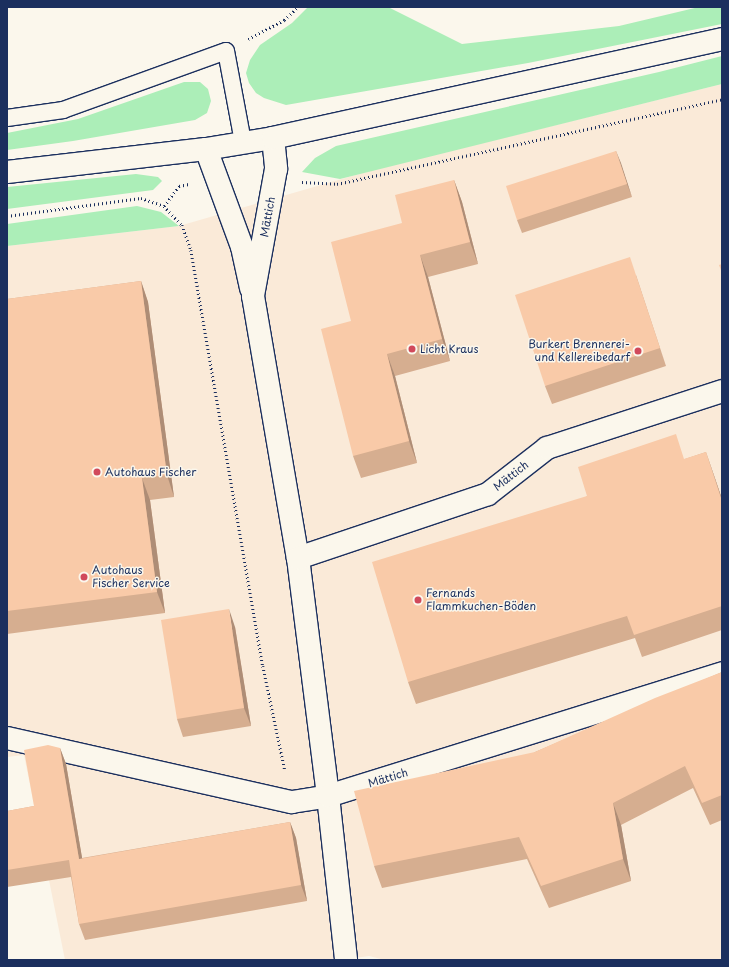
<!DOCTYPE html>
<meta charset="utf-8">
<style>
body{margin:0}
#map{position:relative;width:729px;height:967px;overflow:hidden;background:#fbf7ec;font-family:"Playpen Sans",sans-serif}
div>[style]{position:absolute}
.built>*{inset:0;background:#faead8}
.green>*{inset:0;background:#aceeb8}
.path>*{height:2.5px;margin-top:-1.25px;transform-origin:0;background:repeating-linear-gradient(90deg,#1b2f5e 0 1px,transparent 0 4px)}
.roads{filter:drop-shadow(1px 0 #1b2f5e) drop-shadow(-1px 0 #1b2f5e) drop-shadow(0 1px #1b2f5e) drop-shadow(0 -1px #1b2f5e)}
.service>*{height:16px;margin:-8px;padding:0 8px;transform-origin:8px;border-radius:8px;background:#fbf7ec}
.minor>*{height:22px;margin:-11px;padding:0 11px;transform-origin:11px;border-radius:11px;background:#fbf7ec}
.tertiary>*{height:22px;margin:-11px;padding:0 11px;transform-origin:11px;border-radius:11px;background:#fbf7ec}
.wall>*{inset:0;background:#d6ae90}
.shaded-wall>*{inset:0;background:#ae8d76}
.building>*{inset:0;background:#f9caa8}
.dots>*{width:11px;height:11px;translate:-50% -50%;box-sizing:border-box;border:2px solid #fbf7ec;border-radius:50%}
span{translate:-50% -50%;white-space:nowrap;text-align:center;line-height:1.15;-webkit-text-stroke:3px #fbf7ec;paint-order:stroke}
.street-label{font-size:11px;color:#1b2f5e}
.poi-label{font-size:11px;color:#1b2f5e}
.right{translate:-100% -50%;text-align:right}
.left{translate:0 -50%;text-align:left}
.frame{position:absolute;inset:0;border:8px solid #1b2f5e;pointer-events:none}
</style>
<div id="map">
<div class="built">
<i style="clip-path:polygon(722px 84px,722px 960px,385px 960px,369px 956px,341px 960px,65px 960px,24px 755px,7px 757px,7px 246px,179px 226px,373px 170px)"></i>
</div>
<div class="green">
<i style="clip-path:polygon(308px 7px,388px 7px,462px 44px,619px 26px,699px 7px,722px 7px,722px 24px,528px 63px,286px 105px,264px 98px,256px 93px,249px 83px,246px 73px,250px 60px,260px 45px,292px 23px)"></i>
<i style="clip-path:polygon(722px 56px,722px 84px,340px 179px,302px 172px,315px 158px,336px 146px,659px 72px)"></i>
<i style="clip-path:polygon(184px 82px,200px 82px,208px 89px,211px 101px,207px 113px,195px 120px,73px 141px,7px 150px,7px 133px,78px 119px)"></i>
<i style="clip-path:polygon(136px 174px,158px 177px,162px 181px,153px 190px,7px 209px,7px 187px)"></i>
<i style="clip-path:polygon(137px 206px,161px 212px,179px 226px,7px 246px,7px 224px)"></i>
</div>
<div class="path">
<i style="left:248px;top:39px;width:41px;rotate:-27.8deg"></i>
<i style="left:284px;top:20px;width:19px;rotate:-43deg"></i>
<i style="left:302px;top:182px;width:35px;rotate:3deg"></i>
<i style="left:337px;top:184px;width:394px;rotate:-12.4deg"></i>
<i style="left:164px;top:206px;width:25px;rotate:-53deg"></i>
<i style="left:179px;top:186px;width:10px;rotate:-11deg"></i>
<i style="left:7px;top:216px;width:135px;rotate:-7.7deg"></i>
<i style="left:141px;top:198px;width:24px;rotate:19deg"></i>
<i style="left:164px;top:206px;width:26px;rotate:47deg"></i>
<i style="left:182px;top:225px;width:27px;rotate:70deg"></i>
<i style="left:191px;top:250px;width:422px;rotate:80.2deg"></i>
<i style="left:263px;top:666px;width:106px;rotate:78.1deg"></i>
</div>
<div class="roads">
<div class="service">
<i style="left:7px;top:118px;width:57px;rotate:-8.1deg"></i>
<i style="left:63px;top:110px;width:173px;rotate:-19.9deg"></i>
<i style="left:226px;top:51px;width:93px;rotate:79.4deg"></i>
</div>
<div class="minor">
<i style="left:273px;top:138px;width:31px;rotate:84deg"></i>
<i style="left:276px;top:169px;width:129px;rotate:100.3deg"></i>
<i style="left:253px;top:296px;width:266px;rotate:80.3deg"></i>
<i style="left:298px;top:558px;width:240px;rotate:82.8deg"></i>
<i style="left:328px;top:796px;width:165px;rotate:83.7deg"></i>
<i style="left:206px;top:149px;width:104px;rotate:69.8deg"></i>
<i style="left:242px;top:247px;width:42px;rotate:77.6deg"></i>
<i style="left:298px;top:558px;width:200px;rotate:-18.6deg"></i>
<i style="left:488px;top:494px;width:75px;rotate:-37.9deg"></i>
<i style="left:547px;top:448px;width:184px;rotate:-18deg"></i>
<i style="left:7px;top:738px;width:292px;rotate:12.7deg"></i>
<i style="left:292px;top:802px;width:36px;rotate:-9deg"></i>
<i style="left:328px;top:796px;width:413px;rotate:-17.3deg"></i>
</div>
<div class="tertiary">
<i style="left:7px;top:172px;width:200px;rotate:-6.6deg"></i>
<i style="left:206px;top:149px;width:68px;rotate:-9.3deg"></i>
<i style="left:273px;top:138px;width:460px;rotate:-12.4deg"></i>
</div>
</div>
<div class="wall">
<i style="clip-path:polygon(616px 151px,632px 197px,522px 233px,517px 220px)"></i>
<i style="clip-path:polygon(454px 180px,462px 202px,478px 264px,428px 277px,450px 361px,395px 376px,417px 463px,361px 478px,353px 456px,351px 321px)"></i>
<i style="clip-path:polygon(636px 275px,666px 366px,552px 404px,545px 386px)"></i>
<i style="clip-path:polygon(141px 281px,148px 302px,174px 497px,150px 500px,165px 613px,7px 634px,7px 299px)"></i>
<i style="clip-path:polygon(706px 452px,722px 499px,722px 630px,642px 657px,635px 638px,416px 704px,408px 682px,587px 496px,685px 459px)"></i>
<i style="clip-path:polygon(235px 627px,251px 726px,183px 737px,177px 719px)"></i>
<i style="clip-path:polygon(722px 672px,722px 820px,710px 825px,693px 788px,621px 825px,631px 881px,549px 908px,527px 859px,382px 888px,374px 866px,535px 752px)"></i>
<i style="clip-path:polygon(60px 748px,66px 764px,82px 858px,290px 822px,296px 838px,307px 901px,85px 940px,79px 924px,71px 877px,7px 887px,7px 811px,34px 806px)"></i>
</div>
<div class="shaded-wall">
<i style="clip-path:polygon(616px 151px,621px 163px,632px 197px,627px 184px)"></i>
<i style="clip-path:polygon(454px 180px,462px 202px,478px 264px,470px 242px)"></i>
<i style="clip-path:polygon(420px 255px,428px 277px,450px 361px,442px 339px)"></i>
<i style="clip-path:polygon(141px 281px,148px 302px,174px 497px,167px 475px)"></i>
<i style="clip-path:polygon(387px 354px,395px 376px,417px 463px,409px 441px)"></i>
<i style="clip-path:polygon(706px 452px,722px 499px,722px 501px)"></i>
<i style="clip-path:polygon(142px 478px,150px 500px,165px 613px,157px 592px)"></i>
<i style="clip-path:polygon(229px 609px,235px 627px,251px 726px,244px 708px)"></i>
<i style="clip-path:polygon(60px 748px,66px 764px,85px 875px,79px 859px)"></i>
<i style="clip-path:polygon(613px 803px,621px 825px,631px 881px,623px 859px)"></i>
<i style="clip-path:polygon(290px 822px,296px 838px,307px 901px,301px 885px)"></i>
</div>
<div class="building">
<i style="clip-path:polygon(616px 151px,627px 184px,517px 220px,506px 186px)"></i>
<i style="clip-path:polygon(454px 180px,470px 242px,420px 255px,442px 339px,387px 354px,409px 441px,353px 456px,321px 329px,351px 321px,331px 242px,402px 223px,395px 195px)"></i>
<i style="clip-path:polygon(630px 257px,660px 348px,545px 386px,515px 295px)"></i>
<i style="clip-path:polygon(722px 264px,722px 273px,719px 265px)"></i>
<i style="clip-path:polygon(141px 281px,167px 475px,142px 478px,157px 592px,7px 611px,7px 299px)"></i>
<i style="clip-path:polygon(676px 434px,684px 459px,706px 452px,722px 501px,722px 606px,634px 635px,627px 616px,408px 682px,372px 562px,587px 496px,578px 467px)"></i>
<i style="clip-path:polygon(229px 609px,244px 708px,177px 719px,161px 620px)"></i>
<i style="clip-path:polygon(722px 672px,722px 795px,702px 803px,685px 766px,613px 803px,623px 859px,541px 886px,519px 837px,374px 866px,354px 791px,535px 752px,655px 698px)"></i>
<i style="clip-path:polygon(48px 745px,60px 748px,79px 859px,290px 822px,301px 885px,79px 924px,69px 860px,7px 870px,7px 811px,34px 806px,24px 750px)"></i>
</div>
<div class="dots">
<i style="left:412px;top:349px;background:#d1495b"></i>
<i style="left:638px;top:351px;background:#d1495b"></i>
<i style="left:97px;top:472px;background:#d1495b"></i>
<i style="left:84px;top:577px;background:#d1495b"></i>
<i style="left:418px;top:600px;background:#d1495b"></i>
</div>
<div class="street-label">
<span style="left:268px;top:217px;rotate:-80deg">Mättich</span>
<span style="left:511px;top:476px;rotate:-38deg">Mättich</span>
<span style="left:388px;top:778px;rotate:-17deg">Mättich</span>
</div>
<div class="poi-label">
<span class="right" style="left:630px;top:351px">Burkert Brennerei-<br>und Kellereibedarf</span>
<span class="left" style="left:420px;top:349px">Licht Kraus</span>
<span class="left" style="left:105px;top:472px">Autohaus Fischer</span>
<span class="left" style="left:92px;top:577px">Autohaus<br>Fischer Service</span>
<span class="left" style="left:426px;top:600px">Fernands<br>Flammkuchen-Böden</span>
</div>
<div class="frame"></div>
</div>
